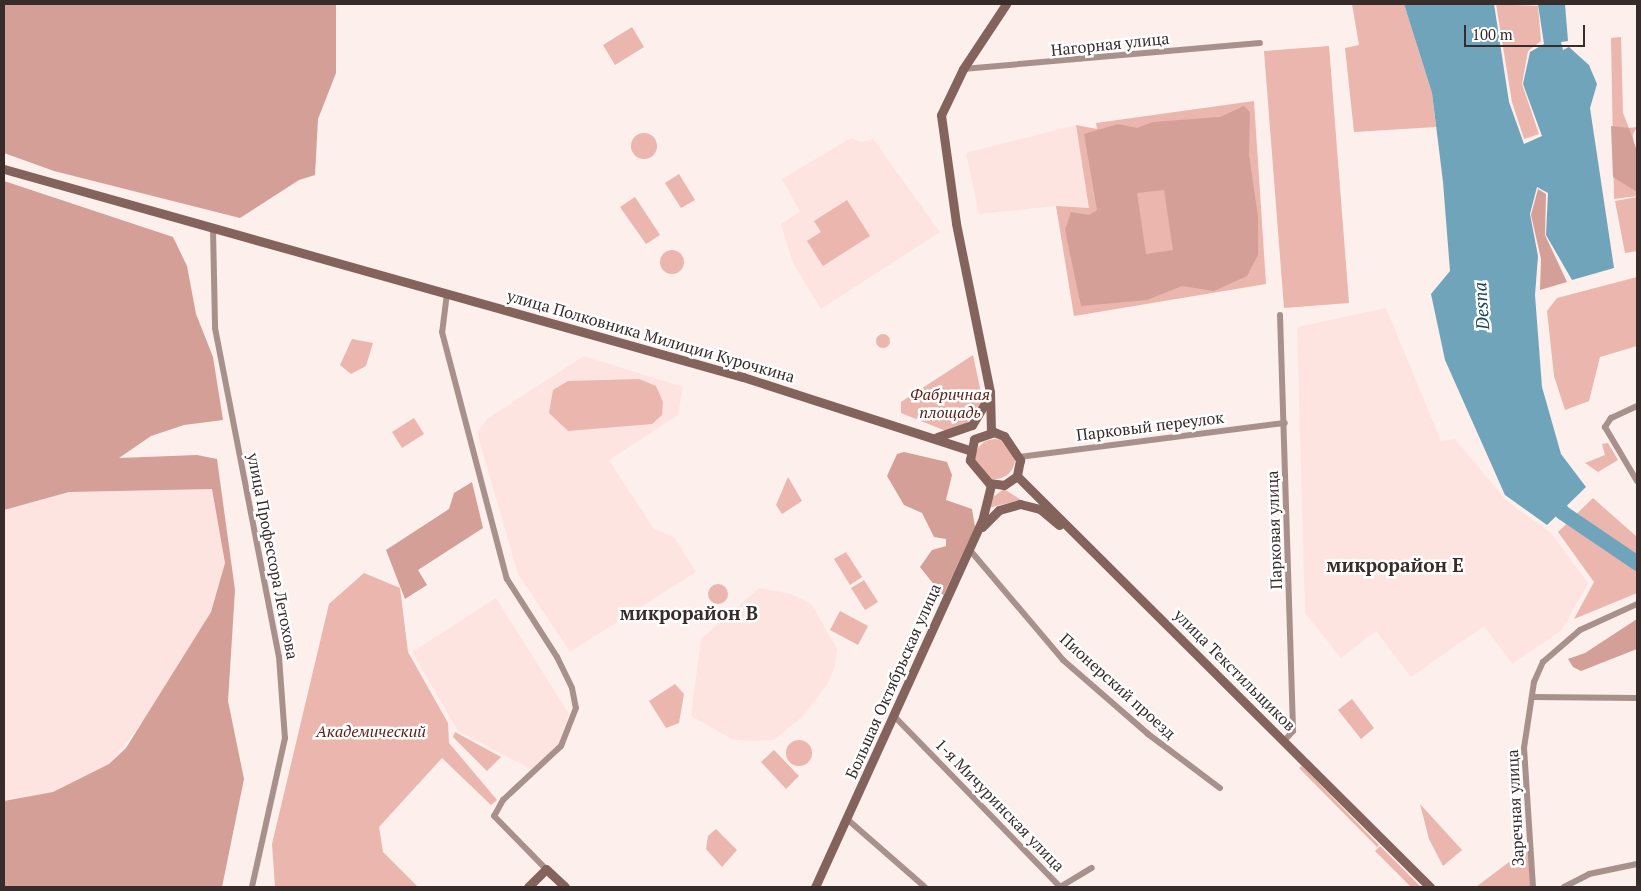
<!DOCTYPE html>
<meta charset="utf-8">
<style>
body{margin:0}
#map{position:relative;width:1641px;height:891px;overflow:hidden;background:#fdefec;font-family:"PT Serif",serif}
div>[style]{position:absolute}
.built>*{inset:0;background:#fee4e0}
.green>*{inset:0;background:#eab6ad}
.round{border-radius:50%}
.forest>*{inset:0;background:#d49f96}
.water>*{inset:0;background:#70a4bb}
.river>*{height:15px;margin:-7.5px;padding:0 7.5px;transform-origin:7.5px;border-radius:7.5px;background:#70a4bb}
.street>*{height:6px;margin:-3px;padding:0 3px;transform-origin:3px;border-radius:3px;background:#a8918d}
.secondary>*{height:9px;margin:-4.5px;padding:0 4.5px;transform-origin:4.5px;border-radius:4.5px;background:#84635d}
span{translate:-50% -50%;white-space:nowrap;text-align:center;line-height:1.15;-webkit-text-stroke:5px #fff;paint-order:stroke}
.street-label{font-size:16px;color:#382c2a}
.park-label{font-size:16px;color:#5d1e16;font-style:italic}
.water-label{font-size:18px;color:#1a4758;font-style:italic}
.quarter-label{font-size:19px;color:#382c2a;font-weight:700}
.frame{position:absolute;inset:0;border:5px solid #382c2a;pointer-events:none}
.scale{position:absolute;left:1464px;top:25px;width:121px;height:22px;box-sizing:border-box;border:2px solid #382c2a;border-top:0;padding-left:6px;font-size:15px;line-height:18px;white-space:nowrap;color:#382c2a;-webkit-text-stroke:4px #fff;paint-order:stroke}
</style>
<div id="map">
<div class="built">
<i style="clip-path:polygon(1076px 125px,1090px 208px,1056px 206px,979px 214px,966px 153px)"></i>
<i style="clip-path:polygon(851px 138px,861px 142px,873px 139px,940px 232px,821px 309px,793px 263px,781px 224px,800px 212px,782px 179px)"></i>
<i style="clip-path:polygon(1386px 308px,1441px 441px,1455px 439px,1506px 500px,1551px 533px,1588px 583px,1562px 630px,1512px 664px,1484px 626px,1411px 677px,1376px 631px,1341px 658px,1305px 613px,1297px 327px)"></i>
<i style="clip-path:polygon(584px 356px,683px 387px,678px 415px,609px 460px,654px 529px,674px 537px,696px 572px,570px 652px,518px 574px,477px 433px,487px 419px)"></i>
<i style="clip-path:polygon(213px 489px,225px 563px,211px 612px,160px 700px,109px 764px,53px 792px,4px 801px,4px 510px,69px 492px)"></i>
<i style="clip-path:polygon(759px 588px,791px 594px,811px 604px,837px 648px,835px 666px,829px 682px,802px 717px,774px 740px,746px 741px,732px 739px,691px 716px,701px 639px)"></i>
<i style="clip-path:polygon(496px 598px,569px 714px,557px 748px,534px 771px,458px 731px,412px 652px)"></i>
</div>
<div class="green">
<i style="clip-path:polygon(1352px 4px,1404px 4px,1432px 93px,1436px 127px,1354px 132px,1345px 48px,1359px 45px)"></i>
<i style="clip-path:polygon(1496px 4px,1538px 6px,1541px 41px,1528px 51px,1522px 84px,1539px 134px,1524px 139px,1512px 102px)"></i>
<i style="clip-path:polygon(632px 27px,644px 47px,615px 65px,603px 45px)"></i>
<i style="clip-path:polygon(1621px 37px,1623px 113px,1629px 128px,1637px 127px,1633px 134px,1637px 196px,1614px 199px,1611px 38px)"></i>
<i style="clip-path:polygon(1329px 46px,1349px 303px,1284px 308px,1264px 51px)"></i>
<i style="clip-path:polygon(1254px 101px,1266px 284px,1074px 316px,1056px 206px,1089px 208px,1076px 125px,1097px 129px,1096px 123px)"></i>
<i class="round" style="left:631px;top:133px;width:26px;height:26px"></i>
<i style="clip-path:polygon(679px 174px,695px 200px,681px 208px,665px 183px)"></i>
<i style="clip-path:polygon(635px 197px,660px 235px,646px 244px,620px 207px)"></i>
<i style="clip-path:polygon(1637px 197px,1637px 251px,1625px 253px,1615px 201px)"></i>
<i style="clip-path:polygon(847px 200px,870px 236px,823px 266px,807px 241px,821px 232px,814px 221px)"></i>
<i class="round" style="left:660px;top:250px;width:24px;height:24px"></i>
<i style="clip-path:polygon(1637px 277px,1637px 346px,1600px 357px,1589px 401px,1565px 410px,1554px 376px,1547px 311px,1557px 298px)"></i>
<i class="round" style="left:876px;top:334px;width:14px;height:14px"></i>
<i style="clip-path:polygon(352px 339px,373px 343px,366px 366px,351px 374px,340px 365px)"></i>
<i style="clip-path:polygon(973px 355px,983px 402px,966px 424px,946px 431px,901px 413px,901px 402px)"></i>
<i style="clip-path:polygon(639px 379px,656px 386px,663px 402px,662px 415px,652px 424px,568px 431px,549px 413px,553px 390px,568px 381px)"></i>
<i style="clip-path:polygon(414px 418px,424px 434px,402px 448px,392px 432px)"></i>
<i class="round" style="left:975px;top:439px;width:40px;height:40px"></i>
<i style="clip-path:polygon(1608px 443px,1618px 460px,1598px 472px,1585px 463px,1605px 455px,1602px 444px)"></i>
<i style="clip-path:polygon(788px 477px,802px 501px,782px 514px,776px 505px)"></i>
<i style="clip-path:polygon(1004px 489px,1021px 500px,988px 508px,990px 499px)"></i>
<i style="clip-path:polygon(1593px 498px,1637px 537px,1637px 593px,1574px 619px,1594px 582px,1558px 532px)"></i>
<i style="clip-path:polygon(846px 552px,862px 577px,850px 585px,834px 559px)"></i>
<i style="clip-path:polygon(364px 573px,400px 588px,408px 652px,448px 723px,449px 743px,497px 800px,491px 805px,442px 758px,379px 827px,383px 852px,418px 887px,275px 887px,272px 844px,329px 604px)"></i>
<i style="clip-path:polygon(864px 580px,878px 602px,865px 610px,851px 588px)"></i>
<i class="round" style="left:708px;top:584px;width:20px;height:20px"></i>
<i style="clip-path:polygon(840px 611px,868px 626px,858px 645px,830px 630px)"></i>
<i style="clip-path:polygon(675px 684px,684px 694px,679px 723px,666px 728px,649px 701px)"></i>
<i style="clip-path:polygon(1352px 699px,1374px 728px,1361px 739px,1338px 710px)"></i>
<i style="clip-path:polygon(455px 732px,501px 757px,487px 771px,453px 737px)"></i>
<i class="round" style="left:786px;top:740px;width:26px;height:26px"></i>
<i style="clip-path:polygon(774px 750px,799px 776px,786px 789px,761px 762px)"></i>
<i style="clip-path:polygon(1302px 766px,1379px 845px,1377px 847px,1299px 768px)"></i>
<i style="clip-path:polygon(1420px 804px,1462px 850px,1443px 866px,1429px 839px)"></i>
<i style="clip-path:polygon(716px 829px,737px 850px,722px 867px,706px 849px,708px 836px)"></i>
<i style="clip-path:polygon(1380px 846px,1421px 887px,1411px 887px,1375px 851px)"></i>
<i style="clip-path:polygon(1529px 852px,1531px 887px,1476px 887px,1521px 853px)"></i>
</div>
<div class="forest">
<i style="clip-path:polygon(4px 4px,336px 4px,336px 73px,318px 119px,315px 175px,299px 180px,240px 218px,54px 171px,4px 153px)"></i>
<i style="clip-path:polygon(evenodd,1244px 106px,1250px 112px,1249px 155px,1258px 217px,1258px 255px,1247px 276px,1214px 291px,1182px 286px,1147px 300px,1081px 306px,1065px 230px,1071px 212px,1089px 215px,1097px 210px,1084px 134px,1118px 124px,1137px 128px,1153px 122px,1220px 117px,1244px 106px,1164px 190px,1173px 250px,1146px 254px,1137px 193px,1164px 190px)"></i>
<i style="clip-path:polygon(1611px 126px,1629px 128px,1637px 151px,1637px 192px,1613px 177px)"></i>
<i style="clip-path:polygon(4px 181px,173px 237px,187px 266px,196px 314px,213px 357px,223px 420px,184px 425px,151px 436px,119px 458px,197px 455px,217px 459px,235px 590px,228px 701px,244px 779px,222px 887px,4px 887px,4px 801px,53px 792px,109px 764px,126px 748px,211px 612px,225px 563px,212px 489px,69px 492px,4px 510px)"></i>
<i style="clip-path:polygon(1538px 189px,1546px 194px,1545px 235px,1567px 282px,1540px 290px,1541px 259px,1531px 215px)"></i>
<i style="clip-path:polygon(904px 452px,947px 462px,952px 475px,946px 500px,972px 509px,975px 527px,943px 596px,920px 567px,932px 550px,946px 546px,946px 539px,934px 537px,922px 513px,904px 505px,887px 476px,897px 454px)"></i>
<i style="clip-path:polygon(472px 482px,483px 528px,418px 570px,427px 585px,405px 599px,386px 550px,449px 509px,454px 493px)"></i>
<i style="clip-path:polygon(1637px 619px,1637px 649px,1581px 671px,1573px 667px,1568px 659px,1585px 653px)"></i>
</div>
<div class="water">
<i style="clip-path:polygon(1404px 4px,1494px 4px,1509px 102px,1524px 144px,1542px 136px,1523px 84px,1530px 52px,1544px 44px,1538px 4px,1565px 4px,1568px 41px,1561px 42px,1563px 50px,1569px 47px,1589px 65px,1597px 84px,1590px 108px,1614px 268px,1572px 280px,1546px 235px,1548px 193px,1537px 187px,1530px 214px,1538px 256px,1535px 295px,1542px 387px,1561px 454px,1586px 487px,1547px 525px,1505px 495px,1445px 360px,1431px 294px,1450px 271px,1443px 182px,1432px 93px)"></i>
</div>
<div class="river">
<i style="left:1550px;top:494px;width:22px;rotate:56deg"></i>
<i style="left:1562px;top:512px;width:91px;rotate:34.2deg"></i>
</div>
<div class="street">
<i style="left:963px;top:69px;width:298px;rotate:-5deg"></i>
<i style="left:213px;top:229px;width:99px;rotate:88.8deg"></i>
<i style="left:215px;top:328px;width:335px;rotate:79deg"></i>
<i style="left:279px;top:657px;width:81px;rotate:85.8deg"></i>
<i style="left:285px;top:738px;width:153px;rotate:102.5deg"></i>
<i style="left:447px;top:293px;width:39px;rotate:97deg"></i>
<i style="left:442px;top:332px;width:255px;rotate:75.3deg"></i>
<i style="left:507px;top:579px;width:93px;rotate:57.3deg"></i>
<i style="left:557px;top:657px;width:34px;rotate:64deg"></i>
<i style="left:572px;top:688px;width:20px;rotate:79deg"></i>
<i style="left:576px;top:708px;width:41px;rotate:111.5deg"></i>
<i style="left:561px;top:746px;width:79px;rotate:137deg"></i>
<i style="left:503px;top:800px;width:18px;rotate:119deg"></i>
<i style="left:494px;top:816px;width:74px;rotate:45.5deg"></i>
<i style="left:1280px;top:315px;width:416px;rotate:88.2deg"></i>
<i style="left:1293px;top:731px;width:12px;rotate:132deg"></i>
<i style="left:1637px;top:406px;width:29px;rotate:155deg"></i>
<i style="left:1611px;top:418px;width:11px;rotate:124deg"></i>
<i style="left:1605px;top:427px;width:63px;rotate:59.3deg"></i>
<i style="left:1019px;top:457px;width:268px;rotate:-7.3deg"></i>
<i style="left:969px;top:549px;width:145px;rotate:49.7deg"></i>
<i style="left:1063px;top:660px;width:113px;rotate:41deg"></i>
<i style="left:1148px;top:734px;width:90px;rotate:36.9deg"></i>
<i style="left:1532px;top:697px;width:105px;rotate:0.5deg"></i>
<i style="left:893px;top:715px;width:240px;rotate:45.8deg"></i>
<i style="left:1060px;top:887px;width:37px;rotate:-31deg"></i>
<i style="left:847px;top:819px;width:103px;rotate:41.1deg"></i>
<i style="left:1533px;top:887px;width:139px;rotate:-93.7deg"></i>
<i style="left:1524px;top:748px;width:67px;rotate:-81.4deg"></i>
<i style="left:1534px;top:682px;width:22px;rotate:-66deg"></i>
<i style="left:1543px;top:662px;width:49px;rotate:-40.9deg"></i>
<i style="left:1580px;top:630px;width:63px;rotate:-24.5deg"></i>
<i style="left:1564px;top:887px;width:28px;rotate:-27deg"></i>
<i style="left:1589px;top:874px;width:49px;rotate:-11.8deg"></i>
</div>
<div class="secondary">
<i style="left:4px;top:169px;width:768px;rotate:15.72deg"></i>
<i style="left:743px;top:377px;width:237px;rotate:17.9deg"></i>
<i style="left:991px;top:432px;width:40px;rotate:-91.4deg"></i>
<i style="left:990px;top:392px;width:172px;rotate:-101.4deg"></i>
<i style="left:956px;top:223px;width:109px;rotate:-97.9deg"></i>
<i style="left:941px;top:115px;width:51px;rotate:-64.4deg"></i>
<i style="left:963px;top:69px;width:78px;rotate:-56.5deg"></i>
<i style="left:994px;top:432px;width:11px;rotate:22deg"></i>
<i style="left:1004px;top:436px;width:29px;rotate:56deg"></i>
<i style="left:1020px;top:460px;width:16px;rotate:101deg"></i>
<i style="left:1017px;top:476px;width:16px;rotate:145deg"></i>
<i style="left:1004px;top:485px;width:15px;rotate:-172deg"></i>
<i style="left:989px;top:483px;width:30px;rotate:-130deg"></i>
<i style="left:970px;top:460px;width:21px;rotate:-79deg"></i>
<i style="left:974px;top:439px;width:21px;rotate:-19deg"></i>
<i style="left:937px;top:437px;width:37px;rotate:-19deg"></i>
<i style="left:972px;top:425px;width:29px;rotate:-59deg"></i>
<i style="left:1017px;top:476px;width:583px;rotate:44.86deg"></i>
<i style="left:982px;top:527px;width:24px;rotate:-45deg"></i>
<i style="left:999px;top:510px;width:22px;rotate:-16deg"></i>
<i style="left:1020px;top:504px;width:21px;rotate:14deg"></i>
<i style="left:1040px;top:509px;width:25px;rotate:40deg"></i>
<i style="left:528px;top:887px;width:25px;rotate:-45deg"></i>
<i style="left:546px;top:869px;width:26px;rotate:43deg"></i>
<i style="left:815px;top:887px;width:402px;rotate:-65.5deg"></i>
<i style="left:982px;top:521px;width:38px;rotate:-76deg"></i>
</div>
<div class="street-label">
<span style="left:1110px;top:44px;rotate:-6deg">Нагорная улица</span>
<span style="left:651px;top:336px;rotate:16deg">улица Полковника Милиции Курочкина</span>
<span style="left:1150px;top:426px;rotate:-7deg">Парковый переулок</span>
<span style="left:1274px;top:530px;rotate:-92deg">Парковая улица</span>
<span style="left:273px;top:556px;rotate:79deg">улица Профессора Летохова</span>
<span style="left:1235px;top:670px;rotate:45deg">улица Текстильщиков</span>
<span style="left:893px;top:681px;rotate:-66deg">Большая Октябрьская улица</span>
<span style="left:1118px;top:686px;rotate:42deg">Пионерский проезд</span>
<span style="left:1000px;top:805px;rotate:46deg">1-я Мичуринская улица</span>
<span style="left:1515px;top:808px;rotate:-93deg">Заречная улица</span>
</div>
<div class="park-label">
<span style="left:950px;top:403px">Фабричная<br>площадь</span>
<span style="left:371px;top:731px">Академический</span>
</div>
<div class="water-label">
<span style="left:1481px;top:306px;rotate:-94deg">Desna</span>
</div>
<div class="quarter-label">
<span style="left:1395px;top:565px">микрорайон Е</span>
<span style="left:689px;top:613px">микрорайон В</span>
</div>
<div class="frame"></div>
<div class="scale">100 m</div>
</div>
